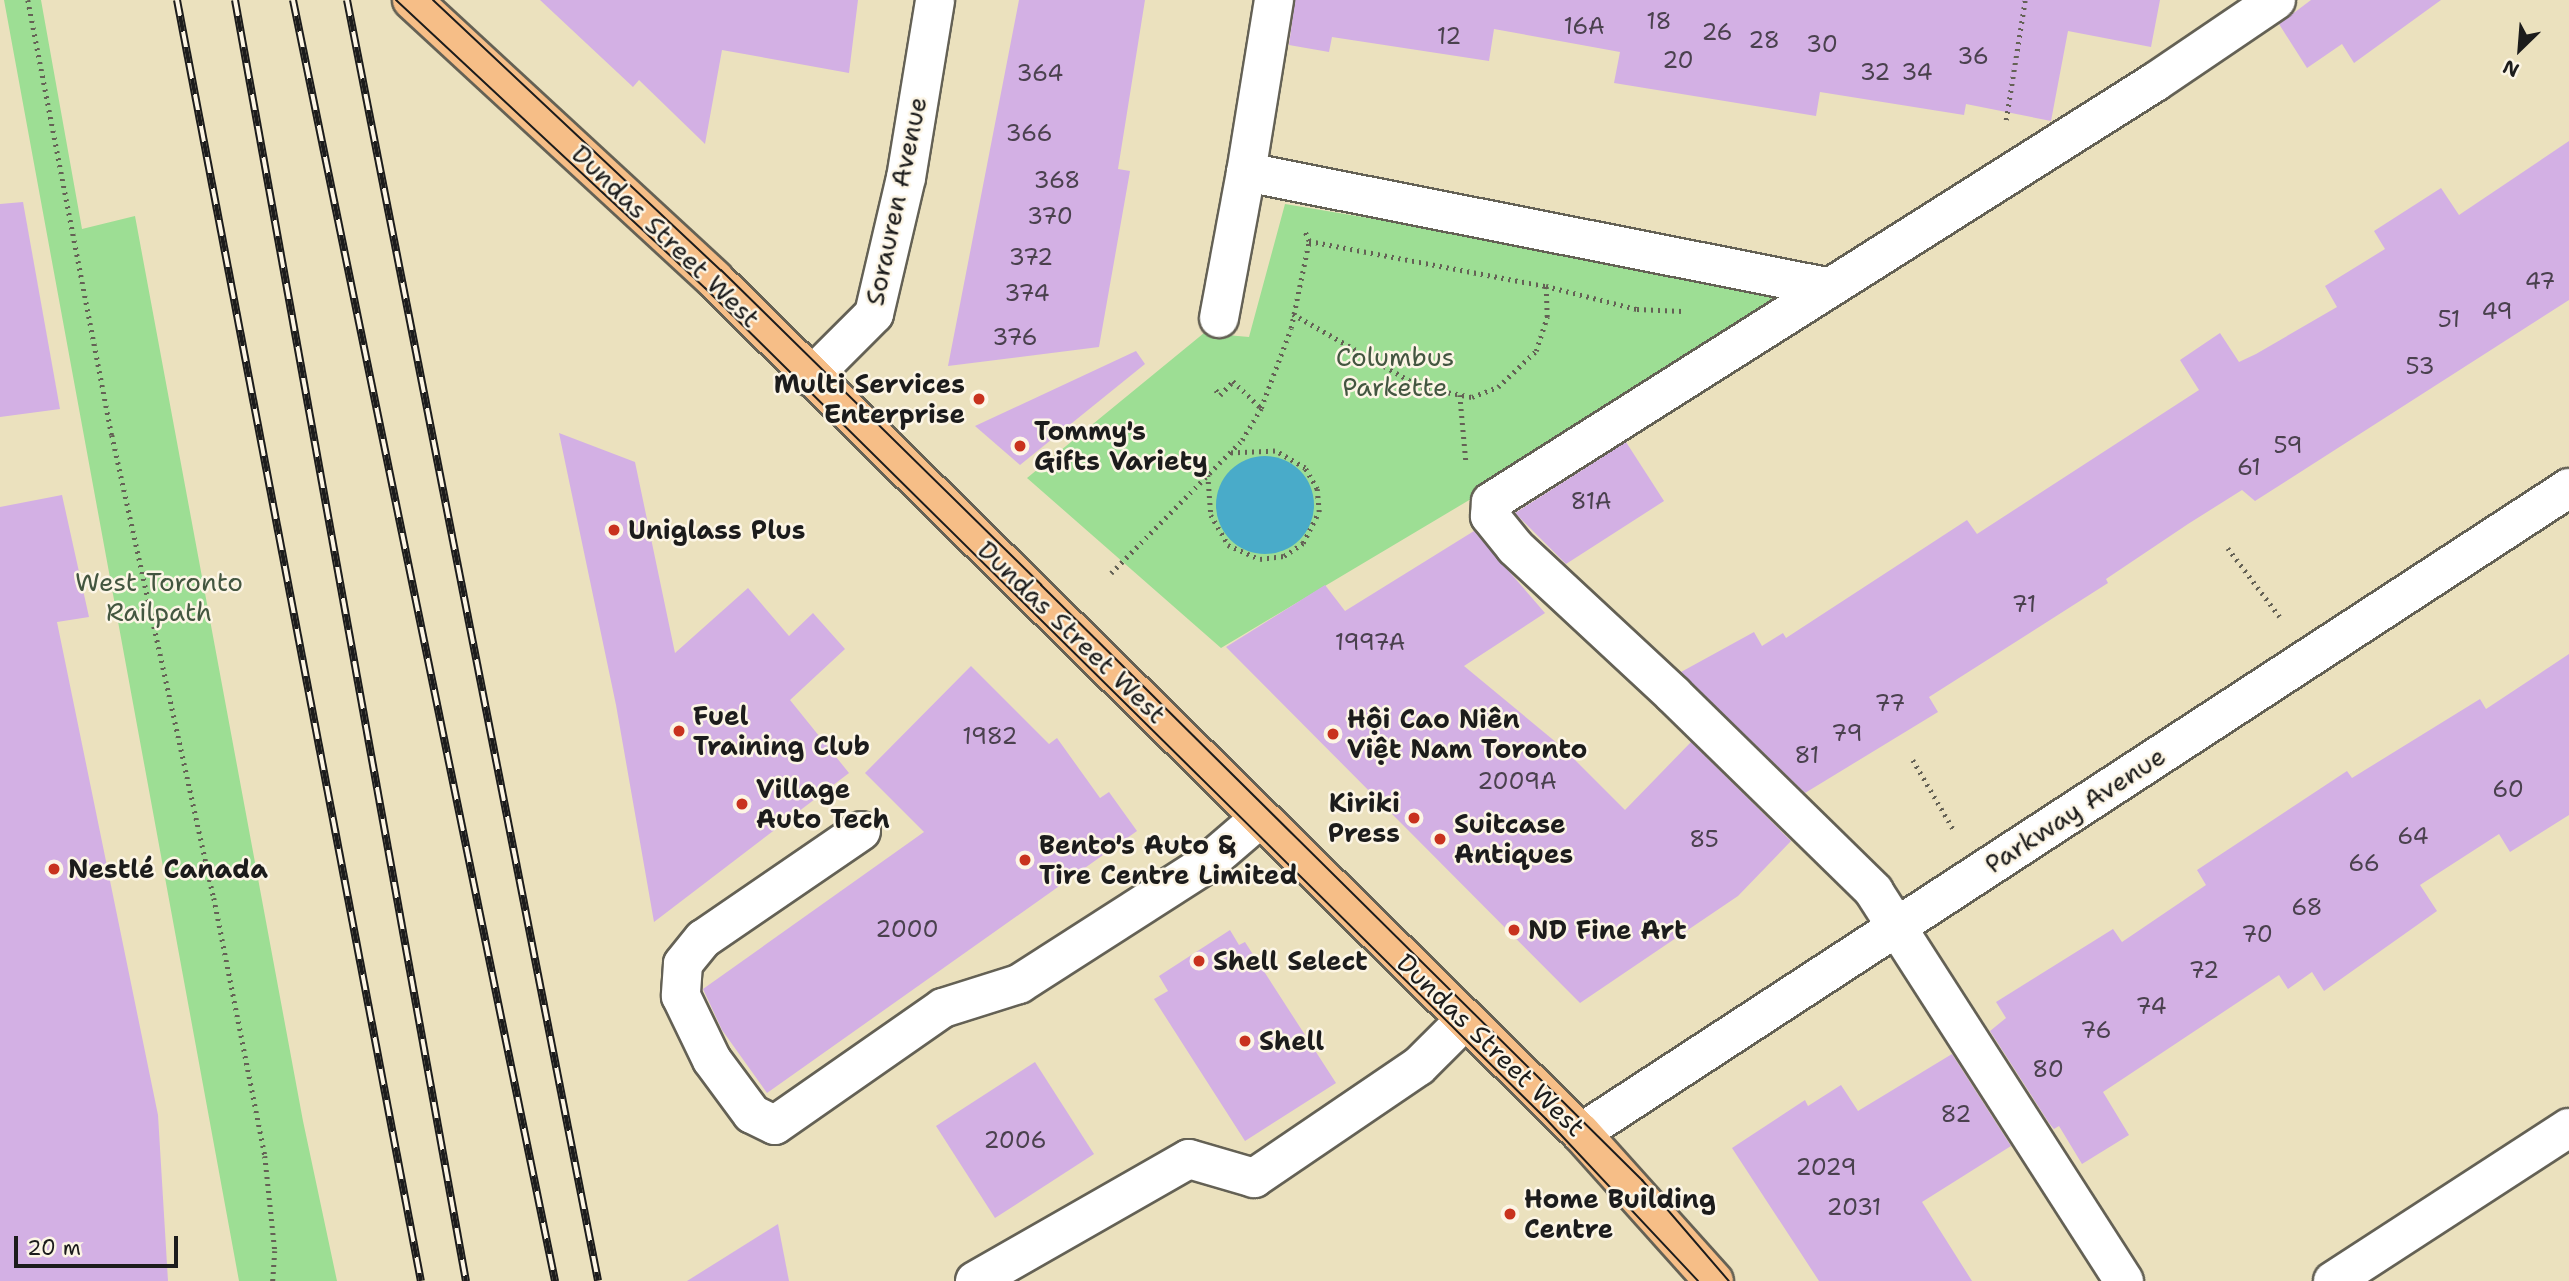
<!DOCTYPE html>
<meta charset="utf-8">
<style>
body{margin:0}
#map{position:relative;width:2569px;height:1281px;overflow:hidden;background:#ebe1be;font-family:"Shantell Sans",sans-serif}
div>[style]{position:absolute}
.green>*{inset:0;background:#9dde94}
.water>*{inset:0;background:#49abc9}
.round{border-radius:50%}
.building>*{inset:0;background:#d3b0e4}
.path>*{height:4.5px;margin-top:-2.25px;transform-origin:0;background:repeating-linear-gradient(90deg,#646155 0 2px,transparent 0 7px)}
.roads{filter:drop-shadow(2px 0 #646155) drop-shadow(-2px 0 #646155) drop-shadow(0 2px #646155) drop-shadow(0 -2px #646155)}
.minor>*{height:38px;margin:-19px;padding:0 19px;transform-origin:19px;border-radius:19px;background:#fff}
.major>*{height:38px;margin:-19px;padding:0 19px;transform-origin:19px;border-radius:19px;background:#f6be87}
.tram>*{height:2px;margin:-1px;padding:0 1px;transform-origin:1px;border-radius:1px;background:#1c1c1c}
.rail>*{height:8px;margin-top:-4px;transform-origin:0;background:repeating-linear-gradient(90deg,#fcf5e5 0 16px,#1c1c1c 0 32px);box-sizing:border-box;border-block:2px solid #1c1c1c}
.dots>*{width:19px;height:19px;translate:-50% -50%;box-sizing:border-box;border:4px solid #fcf5e5;border-radius:50%}
span{translate:-50% -50%;white-space:nowrap;text-align:center;line-height:1.15;-webkit-text-stroke:5px #fcf5e5;paint-order:stroke}
.number-label{font-size:23px;color:#4a414e}
.number-label span{-webkit-text-stroke-width:0}
.street-label{font-size:26px;color:#1c1c1c}
.park-label{font-size:26px;color:#435640}
.poi-label{font-size:26px;color:#1c1c1c;font-weight:700}
.right{translate:-100% -50%;text-align:right}
.left{translate:0 -50%;text-align:left}
.north{position:absolute;left:2485px;top:14px;width:70px;height:70px;-webkit-text-stroke:5px #fcf5e5;paint-order:stroke;rotate:205deg;font-size:19px;font-weight:700;line-height:28px;text-align:center;color:#1c1c1c}
.north::after{content:'';display:block;margin:auto;width:24px;height:32px;background:#1c1c1c;clip-path:polygon(50% 0,100% 100%,50% 72%,0 100%)}
.scale{position:absolute;left:14px;top:1236px;width:164px;height:32px;box-sizing:border-box;border:4px solid #1c1c1c;border-top:0;padding-left:9px;font-size:21px;line-height:24px;white-space:nowrap;color:#1c1c1c;-webkit-text-stroke:5px #fcf5e5;paint-order:stroke}
</style>
<div id="map">
<div class="green">
<i style="clip-path:polygon(4px 0,41px 0,82px 229px,135px 216px,303px 1121px,337px 1281px,239px 1281px)"></i>
<i style="clip-path:polygon(1285px 204px,1727px 278px,1777px 297px,1476px 496px,1221px 648px,1027px 478px,1204px 333px,1249px 337px)"></i>
</div>
<div class="water">
<i class="round" style="left:1216px;top:456px;width:98px;height:98px"></i>
</div>
<div class="building">
<i style="clip-path:polygon(540px 0,858px 0,849px 73px,722px 50px,705px 144px,639px 80px,633px 87px)"></i>
<i style="clip-path:polygon(1019px 0,1145px 0,1118px 169px,1130px 171px,1099px 347px,948px 366px)"></i>
<i style="clip-path:polygon(1295px 0,2160px 0,2151px 47px,2068px 31px,2051px 121px,1966px 104px,1964px 115px,1820px 92px,1816px 116px,1614px 83px,1620px 52px,1494px 29px,1489px 61px,1332px 37px,1329px 52px,1289px 45px)"></i>
<i style="clip-path:polygon(2311px 0,2441px 0,2354px 63px,2342px 44px,2307px 68px,2279px 24px)"></i>
<i style="clip-path:polygon(2569px 141px,2569px 300px,2255px 501px,2242px 490px,2188px 524px,2106px 579px,2108px 583px,1929px 697px,1938px 712px,1805px 793px,1681px 672px,1754px 632px,1762px 646px,1783px 633px,1786px 638px,1967px 520px,1977px 534px,2199px 390px,2180px 360px,2220px 333px,2239px 362px,2256px 354px,2337px 307px,2325px 286px,2385px 249px,2374px 231px,2441px 188px,2459px 215px)"></i>
<i style="clip-path:polygon(23px 202px,60px 409px,0 417px,0 204px)"></i>
<i style="clip-path:polygon(1136px 351px,1145px 364px,1020px 465px,975px 426px)"></i>
<i style="clip-path:polygon(559px 433px,635px 462px,675px 653px,748px 588px,789px 636px,813px 613px,845px 649px,790px 700px,849px 773px,654px 922px,616px 705px)"></i>
<i style="clip-path:polygon(1626px 442px,1664px 501px,1566px 564px,1515px 513px)"></i>
<i style="clip-path:polygon(62px 495px,89px 617px,57px 622px,158px 1115px,168px 1281px,0 1281px,0 507px)"></i>
<i style="clip-path:polygon(1474px 531px,1545px 613px,1464px 666px,1563px 748px,1625px 810px,1691px 742px,1791px 841px,1738px 896px,1580px 1003px,1226px 647px,1325px 585px,1345px 611px)"></i>
<i style="clip-path:polygon(2569px 654px,2569px 815px,2510px 852px,2499px 834px,2420px 885px,2437px 911px,2324px 991px,2312px 972px,2288px 989px,2279px 975px,2103px 1092px,2129px 1135px,2082px 1164px,2059px 1126px,2054px 1129px,2049px 1123px,1990px 1031px,2006px 1018px,1996px 1002px,2113px 929px,2122px 942px,2206px 885px,2197px 870px,2347px 771px,2352px 778px,2480px 699px,2486px 709px)"></i>
<i style="clip-path:polygon(971px 666px,1049px 744px,1057px 738px,1100px 798px,1109px 792px,1137px 831px,767px 1093px,722px 1030px,703px 989px,924px 832px,865px 773px)"></i>
<i style="clip-path:polygon(1230px 930px,1239px 945px,1245px 942px,1336px 1083px,1245px 1141px,1154px 999px,1168px 991px,1159px 976px)"></i>
<i style="clip-path:polygon(1952px 1054px,2011px 1146px,1922px 1202px,1972px 1281px,1819px 1281px,1732px 1148px,1805px 1100px,1808px 1106px,1841px 1085px,1858px 1111px)"></i>
<i style="clip-path:polygon(1035px 1062px,1094px 1154px,995px 1218px,936px 1126px)"></i>
<i style="clip-path:polygon(778px 1224px,789px 1281px,687px 1281px)"></i>
</div>
<div class="path">
<i style="left:28px;top:0;width:443px;rotate:79.1deg"></i>
<i style="left:112px;top:435px;width:474px;rotate:77.6deg"></i>
<i style="left:214px;top:898px;width:263px;rotate:78.8deg"></i>
<i style="left:265px;top:1156px;width:96px;rotate:84deg"></i>
<i style="left:275px;top:1251px;width:30px;rotate:94deg"></i>
<i style="left:2006px;top:120px;width:121px;rotate:-81deg"></i>
<i style="left:1309px;top:241px;width:241px;rotate:10.8deg"></i>
<i style="left:1546px;top:286px;width:94px;rotate:14.2deg"></i>
<i style="left:1637px;top:309px;width:45px;rotate:2.5deg"></i>
<i style="left:1293px;top:314px;width:147px;rotate:29.7deg"></i>
<i style="left:1421px;top:387px;width:52px;rotate:11.1deg"></i>
<i style="left:1472px;top:397px;width:28px;rotate:-21deg"></i>
<i style="left:1498px;top:387px;width:52px;rotate:-43.5deg"></i>
<i style="left:1536px;top:351px;width:36px;rotate:-72deg"></i>
<i style="left:1547px;top:317px;width:31px;rotate:-92deg"></i>
<i style="left:1216px;top:390px;width:6px;rotate:51deg"></i>
<i style="left:1220px;top:395px;width:19px;rotate:-47deg"></i>
<i style="left:1233px;top:381px;width:39px;rotate:44deg"></i>
<i style="left:1460px;top:395px;width:66px;rotate:84.8deg"></i>
<i style="left:1208px;top:475px;width:40px;rotate:85.7deg"></i>
<i style="left:1211px;top:515px;width:34px;rotate:60deg"></i>
<i style="left:1228px;top:545px;width:35px;rotate:24deg"></i>
<i style="left:1260px;top:559px;width:24px;rotate:-7deg"></i>
<i style="left:1284px;top:556px;width:23px;rotate:-34deg"></i>
<i style="left:1303px;top:543px;width:35px;rotate:-63deg"></i>
<i style="left:1319px;top:512px;width:23px;rotate:-95deg"></i>
<i style="left:1317px;top:489px;width:24px;rotate:-120deg"></i>
<i style="left:1305px;top:468px;width:34px;rotate:-150deg"></i>
<i style="left:1275px;top:451px;width:46px;rotate:177.5deg"></i>
<i style="left:2228px;top:548px;width:86px;rotate:53deg"></i>
<i style="left:1111px;top:573px;width:187px;rotate:-45.4deg"></i>
<i style="left:1242px;top:440px;width:37px;rotate:-59deg"></i>
<i style="left:1261px;top:408px;width:85px;rotate:-69.4deg"></i>
<i style="left:1291px;top:328px;width:89px;rotate:-78.3deg"></i>
<i style="left:1309px;top:241px;width:10px;rotate:-114deg"></i>
<i style="left:1913px;top:760px;width:83px;rotate:59.7deg"></i>
</div>
<div class="roads">
<div class="minor">
<i style="left:1274px;top:0;width:174px;rotate:99.2deg"></i>
<i style="left:1246px;top:172px;width:591px;rotate:11.21deg"></i>
<i style="left:1219px;top:318px;width:148px;rotate:-79.5deg"></i>
<i style="left:811px;top:377px;width:89px;rotate:-45deg"></i>
<i style="left:874px;top:314px;width:140px;rotate:-76.8deg"></i>
<i style="left:906px;top:178px;width:180px;rotate:-80.7deg"></i>
<i style="left:861px;top:831px;width:191px;rotate:145.6deg"></i>
<i style="left:703px;top:939px;width:32px;rotate:129deg"></i>
<i style="left:683px;top:964px;width:32px;rotate:94deg"></i>
<i style="left:681px;top:996px;width:71px;rotate:64.2deg"></i>
<i style="left:712px;top:1060px;width:67px;rotate:53.5deg"></i>
<i style="left:752px;top:1114px;width:25px;rotate:26deg"></i>
<i style="left:775px;top:1125px;width:205px;rotate:-34.9deg"></i>
<i style="left:943px;top:1008px;width:80px;rotate:-17.5deg"></i>
<i style="left:1019px;top:984px;width:226px;rotate:-32.7deg"></i>
<i style="left:1209px;top:862px;width:66px;rotate:-40.7deg"></i>
<i style="left:1581px;top:1133px;width:1180px;rotate:-33.14deg"></i>
<i style="left:975px;top:1281px;width:246px;rotate:-29.7deg"></i>
<i style="left:1189px;top:1159px;width:68px;rotate:16.3deg"></i>
<i style="left:1254px;top:1178px;width:199px;rotate:-34.2deg"></i>
<i style="left:1419px;top:1066px;width:65px;rotate:-45deg"></i>
<i style="left:2124px;top:1281px;width:463px;rotate:-122.7deg"></i>
<i style="left:1874px;top:891px;width:280px;rotate:-135.6deg"></i>
<i style="left:1674px;top:695px;width:217px;rotate:-137.1deg"></i>
<i style="left:1515px;top:547px;width:40px;rotate:-129deg"></i>
<i style="left:1490px;top:516px;width:14px;rotate:-86deg"></i>
<i style="left:1491px;top:502px;width:786px;rotate:-32.31deg"></i>
<i style="left:2155px;top:82px;width:146px;rotate:-34.1deg"></i>
<i style="left:2333px;top:1281px;width:281px;rotate:-33deg"></i>
</div>
<div class="major">
<i style="left:412px;top:0;width:411px;rotate:42.7deg"></i>
<i style="left:714px;top:279px;width:574px;rotate:44.58deg"></i>
<i style="left:1123px;top:682px;width:643px;rotate:44.56deg"></i>
<i style="left:1581px;top:1133px;width:199px;rotate:48.1deg"></i>
</div>
</div>
<div class="tram">
<i style="left:396px;top:0;width:422px;rotate:43deg"></i>
<i style="left:705px;top:288px;width:1182px;rotate:44.66deg"></i>
<i style="left:1546px;top:1119px;width:222px;rotate:46.8deg"></i>
<i style="left:433px;top:0;width:395px;rotate:43.2deg"></i>
<i style="left:721px;top:270px;width:449px;rotate:44.5deg"></i>
<i style="left:1041px;top:585px;width:846px;rotate:44.71deg"></i>
<i style="left:1642px;top:1180px;width:133px;rotate:49.3deg"></i>
</div>
<div class="rail">
<i style="left:177px;top:0;width:1304px;rotate:79.22deg"></i>
<i style="left:235px;top:0;width:1302px;rotate:79.78deg"></i>
<i style="left:293px;top:0;width:1308px;rotate:78.44deg"></i>
<i style="left:347px;top:0;width:1305px;rotate:78.91deg"></i>
</div>
<div class="dots">
<i style="left:979px;top:399px;background:#c8321e"></i>
<i style="left:1020px;top:446px;background:#c8321e"></i>
<i style="left:614px;top:530px;background:#c8321e"></i>
<i style="left:679px;top:731px;background:#c8321e"></i>
<i style="left:1333px;top:734px;background:#c8321e"></i>
<i style="left:742px;top:804px;background:#c8321e"></i>
<i style="left:1414px;top:818px;background:#c8321e"></i>
<i style="left:1440px;top:839px;background:#c8321e"></i>
<i style="left:1025px;top:860px;background:#c8321e"></i>
<i style="left:54px;top:869px;background:#c8321e"></i>
<i style="left:1514px;top:930px;background:#c8321e"></i>
<i style="left:1199px;top:961px;background:#c8321e"></i>
<i style="left:1245px;top:1041px;background:#c8321e"></i>
<i style="left:1510px;top:1214px;background:#c8321e"></i>
</div>
<div class="number-label">
<span style="left:1659px;top:21px">18</span>
<span style="left:1584px;top:26px">16A</span>
<span style="left:1717px;top:32px">26</span>
<span style="left:1449px;top:36px">12</span>
<span style="left:1764px;top:40px">28</span>
<span style="left:1822px;top:44px">30</span>
<span style="left:1973px;top:56px">36</span>
<span style="left:1678px;top:60px">20</span>
<span style="left:1875px;top:72px">32</span>
<span style="left:1917px;top:72px">34</span>
<span style="left:1040px;top:73px">364</span>
<span style="left:1029px;top:133px">366</span>
<span style="left:1057px;top:180px">368</span>
<span style="left:1050px;top:216px">370</span>
<span style="left:1031px;top:257px">372</span>
<span style="left:2540px;top:281px">47</span>
<span style="left:1027px;top:293px">374</span>
<span style="left:2497px;top:311px">49</span>
<span style="left:2449px;top:319px">51</span>
<span style="left:1015px;top:337px">376</span>
<span style="left:2420px;top:366px">53</span>
<span style="left:2288px;top:445px">59</span>
<span style="left:2249px;top:467px">61</span>
<span style="left:1591px;top:501px">81A</span>
<span style="left:2024px;top:604px">71</span>
<span style="left:1370px;top:642px">1997A</span>
<span style="left:1890px;top:703px">77</span>
<span style="left:1847px;top:733px">79</span>
<span style="left:990px;top:736px">1982</span>
<span style="left:1807px;top:755px">81</span>
<span style="left:1517px;top:781px">2009A</span>
<span style="left:2508px;top:789px">60</span>
<span style="left:2413px;top:836px">64</span>
<span style="left:1704px;top:839px">85</span>
<span style="left:2364px;top:863px">66</span>
<span style="left:2307px;top:907px">68</span>
<span style="left:907px;top:929px">2000</span>
<span style="left:2257px;top:934px">70</span>
<span style="left:2204px;top:970px">72</span>
<span style="left:2151px;top:1006px">74</span>
<span style="left:2096px;top:1030px">76</span>
<span style="left:2048px;top:1069px">80</span>
<span style="left:1956px;top:1114px">82</span>
<span style="left:1015px;top:1140px">2006</span>
<span style="left:1826px;top:1167px">2029</span>
<span style="left:1854px;top:1207px">2031</span>
</div>
<div class="street-label">
<span style="left:896px;top:201px;rotate:-78deg">Sorauren Avenue</span>
<span style="left:666px;top:236px;rotate:44deg">Dundas Street West</span>
<span style="left:1072px;top:632px;rotate:44deg">Dundas Street West</span>
<span style="left:2075px;top:810px;rotate:-33deg">Parkway Avenue</span>
<span style="left:1491px;top:1045px;rotate:44deg">Dundas Street West</span>
</div>
<div class="park-label">
<span style="left:1395px;top:372px">Columbus<br>Parkette</span>
<span style="left:159px;top:597px">West Toronto<br>Railpath</span>
</div>
<div class="poi-label">
<span class="right" style="left:965px;top:399px">Multi Services<br>Enterprise</span>
<span class="left" style="left:1034px;top:446px">Tommy's<br>Gifts Variety</span>
<span class="left" style="left:628px;top:530px">Uniglass Plus</span>
<span class="left" style="left:693px;top:731px">Fuel<br>Training Club</span>
<span class="left" style="left:1347px;top:734px">Hội Cao Niên<br>Việt Nam Toronto</span>
<span class="left" style="left:756px;top:804px">Village<br>Auto Tech</span>
<span class="right" style="left:1400px;top:818px">Kiriki<br>Press</span>
<span class="left" style="left:1454px;top:839px">Suitcase<br>Antiques</span>
<span class="left" style="left:1039px;top:860px">Bento's Auto &amp;<br>Tire Centre Limited</span>
<span class="left" style="left:68px;top:869px">Nestlé Canada</span>
<span class="left" style="left:1528px;top:930px">ND Fine Art</span>
<span class="left" style="left:1213px;top:961px">Shell Select</span>
<span class="left" style="left:1259px;top:1041px">Shell</span>
<span class="left" style="left:1524px;top:1214px">Home Building<br>Centre</span>
</div>
<div class="north">N</div>
<div class="scale">20 m</div>
</div>
